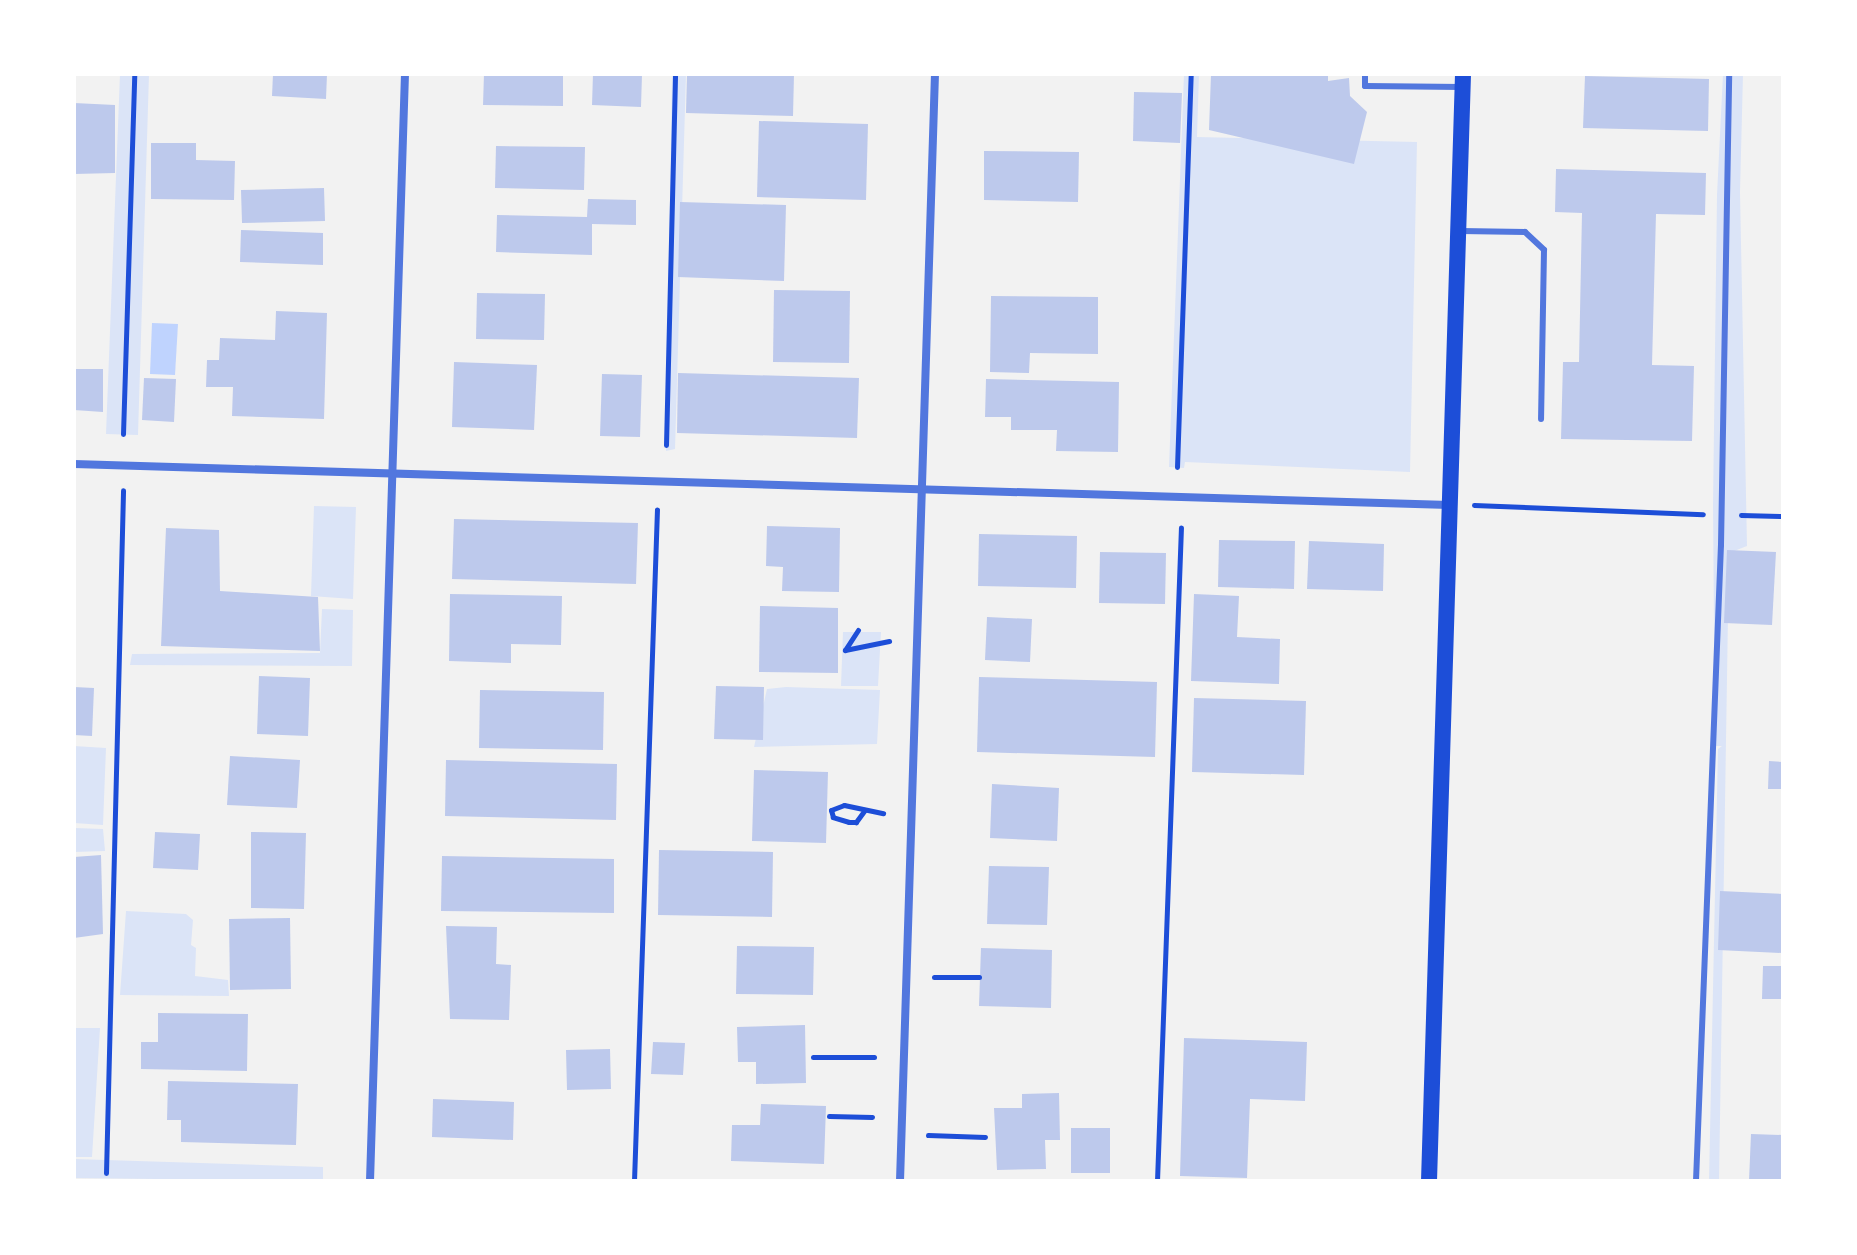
<!DOCTYPE html>
<style>
body{margin:0}
#map{position:relative;width:1857px;height:1255px;overflow:hidden;background:#f2f2f2;font-family:Spectral,serif}
div>[style]{position:absolute}
.green>*{inset:0;background:#dbe4f7}
.water>*{inset:0;background:#bfd3fe}
.building>*{inset:0;background:#bdc9ec}
.path>*{height:5px;margin:-2.5px;padding:0 2.5px;transform-origin:2.5px;border-radius:2.5px;background:#1d4ed8}
.service>*{height:6px;margin:-3px;padding:0 3px;transform-origin:3px;border-radius:3px;background:#5277de}
.minor>*{height:8px;margin:-4px;padding:0 4px;transform-origin:4px;border-radius:4px;background:#5277de}
.secondary>*{height:16px;margin:-8px;padding:0 8px;transform-origin:8px;border-radius:8px;background:#1d4ed8}
span{translate:-50% -50%;white-space:nowrap;text-align:center;line-height:1.15;-webkit-text-stroke:8px #fff;paint-order:stroke}
.frame{position:absolute;inset:0;border:76px solid #fff;pointer-events:none}
</style>
<div id="map">
<div class="green">
<i style="clip-path:polygon(120px 74px,149px 74px,138px 435px,106px 434px)"></i>
<i style="clip-path:polygon(672px 74px,686px 74px,675px 449px,666px 451px)"></i>
<i style="clip-path:polygon(1184px 74px,1199px 74px,1197px 137px,1417px 142px,1410px 472px,1185px 462px,1184px 468px,1169px 467px)"></i>
<i style="clip-path:polygon(1723px 74px,1743px 74px,1740px 192px,1747px 546px,1729px 553px,1719px 1181px,1709px 1181px,1718px 749px,1722px 746px,1715px 746px,1713px 506px,1717px 195px)"></i>
<i style="clip-path:polygon(314px 506px,356px 507px,353px 599px,311px 596px)"></i>
<i style="clip-path:polygon(322px 609px,353px 610px,352px 666px,130px 665px,132px 654px,320px 653px)"></i>
<i style="clip-path:polygon(843px 632px,881px 632px,878px 686px,841px 686px)"></i>
<i style="clip-path:polygon(786px 687px,880px 690px,877px 744px,754px 747px,767px 689px)"></i>
<i style="clip-path:polygon(74px 746px,106px 748px,103px 825px,74px 823px)"></i>
<i style="clip-path:polygon(74px 828px,103px 829px,105px 851px,74px 852px)"></i>
<i style="clip-path:polygon(126px 911px,186px 914px,193px 920px,191px 945px,196px 948px,195px 976px,228px 980px,229px 996px,120px 995px)"></i>
<i style="clip-path:polygon(74px 1028px,100px 1028px,92px 1157px,74px 1157px)"></i>
<i style="clip-path:polygon(74px 1159px,323px 1167px,323px 1181px,74px 1178px)"></i>
</div>
<div class="water">
<i style="clip-path:polygon(152px 323px,178px 324px,175px 375px,150px 374px)"></i>
</div>
<div class="building">
<i style="clip-path:polygon(273px 74px,327px 74px,326px 99px,272px 96px)"></i>
<i style="clip-path:polygon(484px 74px,563px 74px,563px 106px,483px 105px)"></i>
<i style="clip-path:polygon(593px 74px,642px 74px,641px 107px,592px 105px)"></i>
<i style="clip-path:polygon(687px 74px,794px 74px,793px 116px,686px 113px)"></i>
<i style="clip-path:polygon(1211px 74px,1328px 74px,1328px 81px,1349px 78px,1350px 96px,1367px 112px,1354px 164px,1209px 130px)"></i>
<i style="clip-path:polygon(1585px 76px,1709px 79px,1708px 131px,1583px 128px)"></i>
<i style="clip-path:polygon(1134px 92px,1182px 93px,1180px 143px,1133px 141px)"></i>
<i style="clip-path:polygon(74px 103px,115px 105px,115px 173px,74px 174px)"></i>
<i style="clip-path:polygon(759px 121px,868px 124px,866px 200px,757px 197px)"></i>
<i style="clip-path:polygon(151px 143px,196px 143px,196px 160px,235px 161px,234px 200px,151px 199px)"></i>
<i style="clip-path:polygon(496px 146px,585px 147px,584px 190px,495px 188px)"></i>
<i style="clip-path:polygon(984px 151px,1079px 152px,1078px 202px,984px 200px)"></i>
<i style="clip-path:polygon(1556px 169px,1706px 173px,1705px 215px,1656px 214px,1652px 365px,1694px 366px,1692px 441px,1561px 439px,1563px 362px,1579px 362px,1582px 213px,1555px 212px)"></i>
<i style="clip-path:polygon(324px 188px,325px 221px,242px 223px,241px 190px)"></i>
<i style="clip-path:polygon(588px 199px,636px 200px,636px 225px,592px 224px,592px 255px,496px 252px,497px 215px,587px 217px)"></i>
<i style="clip-path:polygon(680px 202px,786px 205px,784px 281px,678px 277px)"></i>
<i style="clip-path:polygon(241px 230px,323px 233px,323px 265px,240px 262px)"></i>
<i style="clip-path:polygon(774px 290px,850px 291px,849px 363px,773px 362px)"></i>
<i style="clip-path:polygon(477px 293px,545px 294px,544px 340px,476px 339px)"></i>
<i style="clip-path:polygon(991px 296px,1098px 297px,1098px 354px,1030px 353px,1029px 373px,990px 372px)"></i>
<i style="clip-path:polygon(276px 311px,327px 313px,324px 419px,232px 416px,233px 387px,206px 387px,207px 360px,219px 360px,220px 338px,275px 340px)"></i>
<i style="clip-path:polygon(454px 362px,537px 365px,534px 430px,452px 427px)"></i>
<i style="clip-path:polygon(74px 369px,103px 369px,103px 412px,74px 410px)"></i>
<i style="clip-path:polygon(678px 373px,859px 378px,857px 438px,677px 433px)"></i>
<i style="clip-path:polygon(602px 374px,642px 375px,640px 437px,600px 436px)"></i>
<i style="clip-path:polygon(144px 378px,176px 379px,174px 422px,142px 420px)"></i>
<i style="clip-path:polygon(986px 379px,1119px 382px,1118px 452px,1056px 451px,1057px 430px,1011px 430px,1011px 417px,985px 417px)"></i>
<i style="clip-path:polygon(454px 519px,638px 523px,636px 584px,452px 579px)"></i>
<i style="clip-path:polygon(767px 526px,840px 528px,839px 592px,782px 591px,783px 567px,766px 566px)"></i>
<i style="clip-path:polygon(166px 528px,219px 530px,220px 591px,318px 597px,320px 651px,161px 646px)"></i>
<i style="clip-path:polygon(979px 534px,1077px 536px,1076px 588px,978px 586px)"></i>
<i style="clip-path:polygon(1219px 540px,1295px 541px,1294px 589px,1218px 587px)"></i>
<i style="clip-path:polygon(1309px 541px,1384px 544px,1383px 591px,1307px 589px)"></i>
<i style="clip-path:polygon(1727px 550px,1776px 552px,1772px 625px,1724px 623px)"></i>
<i style="clip-path:polygon(1100px 552px,1166px 553px,1165px 604px,1099px 603px)"></i>
<i style="clip-path:polygon(450px 594px,562px 596px,561px 645px,511px 644px,511px 663px,449px 661px)"></i>
<i style="clip-path:polygon(1194px 594px,1239px 596px,1237px 637px,1280px 639px,1279px 684px,1191px 681px)"></i>
<i style="clip-path:polygon(760px 606px,838px 608px,838px 673px,759px 672px)"></i>
<i style="clip-path:polygon(987px 617px,1032px 619px,1030px 662px,985px 660px)"></i>
<i style="clip-path:polygon(259px 676px,310px 678px,308px 736px,257px 734px)"></i>
<i style="clip-path:polygon(979px 677px,1157px 682px,1155px 757px,977px 752px)"></i>
<i style="clip-path:polygon(716px 686px,764px 687px,763px 740px,714px 739px)"></i>
<i style="clip-path:polygon(74px 687px,94px 688px,92px 736px,74px 735px)"></i>
<i style="clip-path:polygon(480px 690px,604px 692px,603px 750px,479px 748px)"></i>
<i style="clip-path:polygon(1194px 698px,1306px 701px,1304px 775px,1192px 772px)"></i>
<i style="clip-path:polygon(230px 756px,300px 760px,297px 808px,227px 805px)"></i>
<i style="clip-path:polygon(446px 760px,617px 764px,616px 820px,445px 816px)"></i>
<i style="clip-path:polygon(1769px 761px,1783px 762px,1783px 789px,1768px 789px)"></i>
<i style="clip-path:polygon(754px 770px,828px 772px,826px 843px,752px 841px)"></i>
<i style="clip-path:polygon(992px 784px,1059px 788px,1057px 841px,990px 838px)"></i>
<i style="clip-path:polygon(155px 832px,200px 834px,198px 870px,153px 868px)"></i>
<i style="clip-path:polygon(251px 832px,306px 833px,304px 909px,251px 908px)"></i>
<i style="clip-path:polygon(659px 850px,773px 852px,772px 917px,658px 915px)"></i>
<i style="clip-path:polygon(101px 855px,103px 934px,74px 938px,74px 857px)"></i>
<i style="clip-path:polygon(442px 856px,614px 859px,614px 913px,441px 911px)"></i>
<i style="clip-path:polygon(989px 866px,1049px 867px,1047px 925px,987px 924px)"></i>
<i style="clip-path:polygon(1720px 891px,1783px 894px,1782px 953px,1718px 950px)"></i>
<i style="clip-path:polygon(290px 918px,291px 989px,230px 990px,229px 919px)"></i>
<i style="clip-path:polygon(446px 926px,497px 927px,496px 964px,511px 965px,509px 1020px,450px 1019px)"></i>
<i style="clip-path:polygon(737px 946px,814px 947px,813px 995px,736px 994px)"></i>
<i style="clip-path:polygon(981px 948px,1052px 950px,1051px 1008px,979px 1006px)"></i>
<i style="clip-path:polygon(1763px 966px,1783px 966px,1783px 999px,1762px 999px)"></i>
<i style="clip-path:polygon(158px 1013px,248px 1014px,247px 1071px,141px 1069px,141px 1042px,158px 1042px)"></i>
<i style="clip-path:polygon(805px 1025px,806px 1083px,756px 1084px,756px 1062px,738px 1062px,737px 1027px)"></i>
<i style="clip-path:polygon(1184px 1038px,1307px 1042px,1305px 1101px,1250px 1099px,1247px 1178px,1180px 1176px)"></i>
<i style="clip-path:polygon(653px 1042px,685px 1043px,683px 1075px,651px 1074px)"></i>
<i style="clip-path:polygon(610px 1049px,611px 1089px,567px 1090px,566px 1050px)"></i>
<i style="clip-path:polygon(168px 1081px,298px 1084px,296px 1145px,181px 1142px,181px 1120px,167px 1120px)"></i>
<i style="clip-path:polygon(1059px 1093px,1060px 1140px,1045px 1140px,1046px 1169px,997px 1170px,994px 1108px,1022px 1108px,1022px 1094px)"></i>
<i style="clip-path:polygon(433px 1099px,514px 1102px,513px 1140px,432px 1137px)"></i>
<i style="clip-path:polygon(761px 1104px,826px 1106px,824px 1164px,731px 1161px,732px 1125px,760px 1125px)"></i>
<i style="clip-path:polygon(1071px 1128px,1110px 1128px,1110px 1173px,1071px 1173px)"></i>
<i style="clip-path:polygon(1751px 1134px,1783px 1135px,1783px 1181px,1749px 1181px)"></i>
</div>
<div class="path">
<i style="left:123px;top:434px;width:360px;rotate:-88.2deg"></i>
<i style="left:666px;top:445px;width:371px;rotate:-88.6deg"></i>
<i style="left:1177px;top:467px;width:393px;rotate:-88deg"></i>
<i style="left:1474px;top:505px;width:229px;rotate:2.3deg"></i>
<i style="left:1741px;top:515px;width:42px;rotate:1.4deg"></i>
<i style="left:858px;top:630px;width:24px;rotate:123deg"></i>
<i style="left:845px;top:650px;width:45px;rotate:-11.6deg"></i>
<i style="left:864px;top:811px;width:14px;rotate:126deg"></i>
<i style="left:856px;top:822px;width:7px;rotate:180deg"></i>
<i style="left:849px;top:822px;width:17px;rotate:-163deg"></i>
<i style="left:833px;top:817px;width:7px;rotate:-106deg"></i>
<i style="left:831px;top:810px;width:14px;rotate:-21deg"></i>
<i style="left:844px;top:805px;width:40px;rotate:12deg"></i>
<i style="left:934px;top:977px;width:45px"></i>
<i style="left:813px;top:1057px;width:61px"></i>
<i style="left:829px;top:1116px;width:43px;rotate:1.3deg"></i>
<i style="left:928px;top:1135px;width:57px;rotate:2deg"></i>
<i style="left:106px;top:1173px;width:683px;rotate:-88.57deg"></i>
<i style="left:634px;top:1181px;width:672px;rotate:-88.04deg"></i>
<i style="left:1157px;top:1181px;width:654px;rotate:-87.9deg"></i>
</div>
<div class="service">
<i style="left:1365px;top:74px;width:12px;rotate:90deg"></i>
<i style="left:1365px;top:86px;width:97px;rotate:0.6deg"></i>
<i style="left:1461px;top:231px;width:64px;rotate:0.9deg"></i>
<i style="left:1525px;top:232px;width:26px;rotate:43deg"></i>
<i style="left:1544px;top:250px;width:169px;rotate:91deg"></i>
<i style="left:1696px;top:1181px;width:636px;rotate:-87.75deg"></i>
<i style="left:1721px;top:545px;width:471px;rotate:-89deg"></i>
</div>
<div class="minor">
<i style="left:74px;top:464px;width:1376px;rotate:1.71deg"></i>
<i style="left:370px;top:1181px;width:1108px;rotate:-88.19deg"></i>
<i style="left:900px;top:1181px;width:1108px;rotate:-88.19deg"></i>
</div>
<div class="secondary">
<i style="left:1429px;top:1181px;width:1108px;rotate:-88.24deg"></i>
</div>
<div class="frame"></div>
</div>
